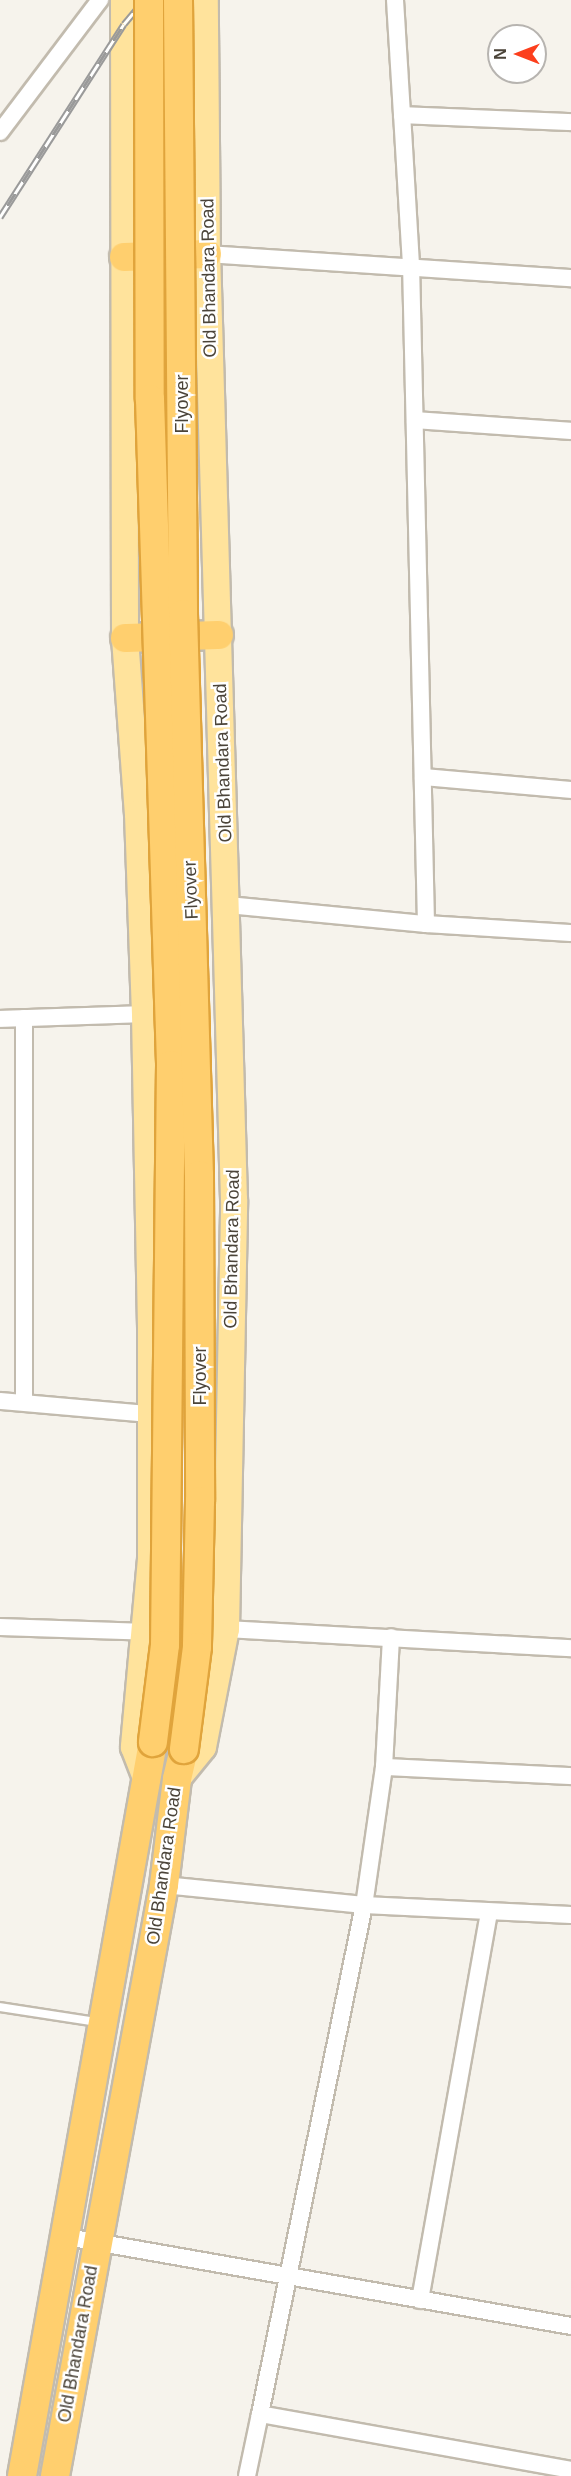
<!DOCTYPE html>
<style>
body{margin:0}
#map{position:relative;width:571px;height:2476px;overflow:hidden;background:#f6f3ec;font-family:Helvetica,sans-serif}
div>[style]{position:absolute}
.roads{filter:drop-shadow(2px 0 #c2bbae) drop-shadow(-2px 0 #c2bbae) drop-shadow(0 2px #c2bbae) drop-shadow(0 -2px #c2bbae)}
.lane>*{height:8px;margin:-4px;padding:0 4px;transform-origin:4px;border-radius:4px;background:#fff}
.street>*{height:16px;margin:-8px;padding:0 8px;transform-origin:8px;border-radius:8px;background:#fff}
.primary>*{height:26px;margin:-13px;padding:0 13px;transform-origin:13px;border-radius:13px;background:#ffe39c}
.highway>*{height:28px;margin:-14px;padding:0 14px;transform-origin:14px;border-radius:14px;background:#ffcf6e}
.rail>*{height:7px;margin-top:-3.5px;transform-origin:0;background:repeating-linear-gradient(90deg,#fff 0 14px,#9a9a9a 0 28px);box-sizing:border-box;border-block:2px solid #9a9a9a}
.bridges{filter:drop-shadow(2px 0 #e0a43c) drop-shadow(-2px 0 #e0a43c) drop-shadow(0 2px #e0a43c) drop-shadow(0 -2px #e0a43c)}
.highway-bridge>*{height:28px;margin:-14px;padding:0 14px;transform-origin:14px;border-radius:14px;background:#ffcf6e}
span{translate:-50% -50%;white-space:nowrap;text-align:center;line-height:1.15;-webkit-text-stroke:5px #fff;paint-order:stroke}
.street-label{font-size:18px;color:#4b4439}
.north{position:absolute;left:487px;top:24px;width:60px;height:60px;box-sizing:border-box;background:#fff;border:2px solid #b7b4b0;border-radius:50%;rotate:270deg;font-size:16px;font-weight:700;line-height:24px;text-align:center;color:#4b4439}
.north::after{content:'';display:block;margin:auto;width:21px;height:27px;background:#fc3f1d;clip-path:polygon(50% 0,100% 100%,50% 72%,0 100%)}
</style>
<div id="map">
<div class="roads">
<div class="lane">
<i style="left:0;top:2007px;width:98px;rotate:8.8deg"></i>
</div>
<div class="street">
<i style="left:395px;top:0;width:115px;rotate:86.5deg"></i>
<i style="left:0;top:132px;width:166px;rotate:-52.9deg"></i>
<i style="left:207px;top:254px;width:365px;rotate:3.8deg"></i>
<i style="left:415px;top:420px;width:156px;rotate:4deg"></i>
<i style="left:423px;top:777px;width:149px;rotate:5deg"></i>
<i style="left:228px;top:905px;width:199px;rotate:5.5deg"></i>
<i style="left:426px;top:924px;width:659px;rotate:-91.3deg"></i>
<i style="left:411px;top:265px;width:150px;rotate:-93.4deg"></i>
<i style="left:402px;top:115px;width:169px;rotate:2.4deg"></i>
<i style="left:426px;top:924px;width:145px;rotate:3.6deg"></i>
<i style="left:24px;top:1018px;width:384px;rotate:90deg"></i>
<i style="left:0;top:1019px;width:145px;rotate:-2deg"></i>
<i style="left:0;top:1401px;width:151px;rotate:5deg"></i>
<i style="left:0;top:1627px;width:147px;rotate:1.9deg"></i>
<i style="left:147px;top:1632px;width:79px;rotate:-2.2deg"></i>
<i style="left:226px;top:1629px;width:346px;rotate:3.2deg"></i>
<i style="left:384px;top:1767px;width:130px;rotate:-86.9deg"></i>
<i style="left:571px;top:1776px;width:187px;rotate:-177.2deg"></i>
<i style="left:384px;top:1767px;width:139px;rotate:98.2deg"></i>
<i style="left:364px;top:1905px;width:207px;rotate:2.8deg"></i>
<i style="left:164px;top:1885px;width:201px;rotate:5.7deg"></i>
<i style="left:364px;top:1905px;width:520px;rotate:101.55deg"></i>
<i style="left:260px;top:2414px;width:316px;rotate:10.2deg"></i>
<i style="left:67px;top:2237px;width:512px;rotate:10.01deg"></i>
<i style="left:420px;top:2300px;width:393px;rotate:-79.9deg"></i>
<i style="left:247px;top:2476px;width:63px;rotate:-78.2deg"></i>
</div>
<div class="primary">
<i style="left:124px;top:0;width:638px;rotate:89.91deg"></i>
<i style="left:125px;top:638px;width:176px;rotate:85.8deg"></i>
<i style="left:138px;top:814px;width:200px;rotate:88deg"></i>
<i style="left:145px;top:1014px;width:314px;rotate:88.9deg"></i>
<i style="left:151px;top:1328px;width:231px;rotate:90deg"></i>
<i style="left:151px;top:1559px;width:189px;rotate:95.2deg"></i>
<i style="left:134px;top:1747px;width:31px;rotate:69deg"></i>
<i style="left:177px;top:1779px;width:41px;rotate:-50.9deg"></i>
<i style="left:203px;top:1747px;width:120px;rotate:-79deg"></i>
<i style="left:226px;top:1629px;width:429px;rotate:-88.9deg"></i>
<i style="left:234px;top:1200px;width:946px;rotate:-91.63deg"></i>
<i style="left:207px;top:254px;width:254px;rotate:-90.5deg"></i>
</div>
<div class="highway">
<i style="left:124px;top:257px;width:83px;rotate:-2.1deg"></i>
<i style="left:125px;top:638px;width:94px;rotate:-1.8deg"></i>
<i style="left:22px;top:2476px;width:746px;rotate:-79.88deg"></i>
<i style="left:55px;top:2476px;width:601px;rotate:-79.55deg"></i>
<i style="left:164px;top:1885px;width:107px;rotate:-83deg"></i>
<i style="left:177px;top:1779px;width:31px;rotate:-77deg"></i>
</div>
</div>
<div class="rail">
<i style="left:0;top:217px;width:229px;rotate:-57.3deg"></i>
<i style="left:124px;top:24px;width:31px;rotate:-50deg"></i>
</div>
<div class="bridges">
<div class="highway-bridge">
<i style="left:149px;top:0;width:399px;rotate:89.9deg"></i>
<i style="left:150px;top:399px;width:666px;rotate:88.19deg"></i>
<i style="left:171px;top:1065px;width:580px;rotate:90.59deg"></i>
<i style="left:165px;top:1645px;width:98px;rotate:97.1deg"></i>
<i style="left:178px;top:0;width:614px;rotate:89.53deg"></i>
<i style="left:183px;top:614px;width:561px;rotate:88.37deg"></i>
<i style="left:199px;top:1175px;width:326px;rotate:89.8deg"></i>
<i style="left:200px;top:1501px;width:146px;rotate:91.2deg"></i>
<i style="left:197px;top:1647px;width:103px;rotate:97.3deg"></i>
</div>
</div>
<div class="street-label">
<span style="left:209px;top:278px;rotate:-91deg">Old Bhandara Road</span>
<span style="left:182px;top:404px;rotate:-90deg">Flyover</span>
<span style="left:223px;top:763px;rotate:-92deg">Old Bhandara Road</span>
<span style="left:191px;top:890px;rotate:-92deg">Flyover</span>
<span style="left:232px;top:1249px;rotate:-89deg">Old Bhandara Road</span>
<span style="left:200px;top:1376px;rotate:-90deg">Flyover</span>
<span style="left:164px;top:1866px;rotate:-82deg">Old Bhandara Road</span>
<span style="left:78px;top:2344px;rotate:-80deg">Old Bhandara Road</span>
</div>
<div class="north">N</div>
</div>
